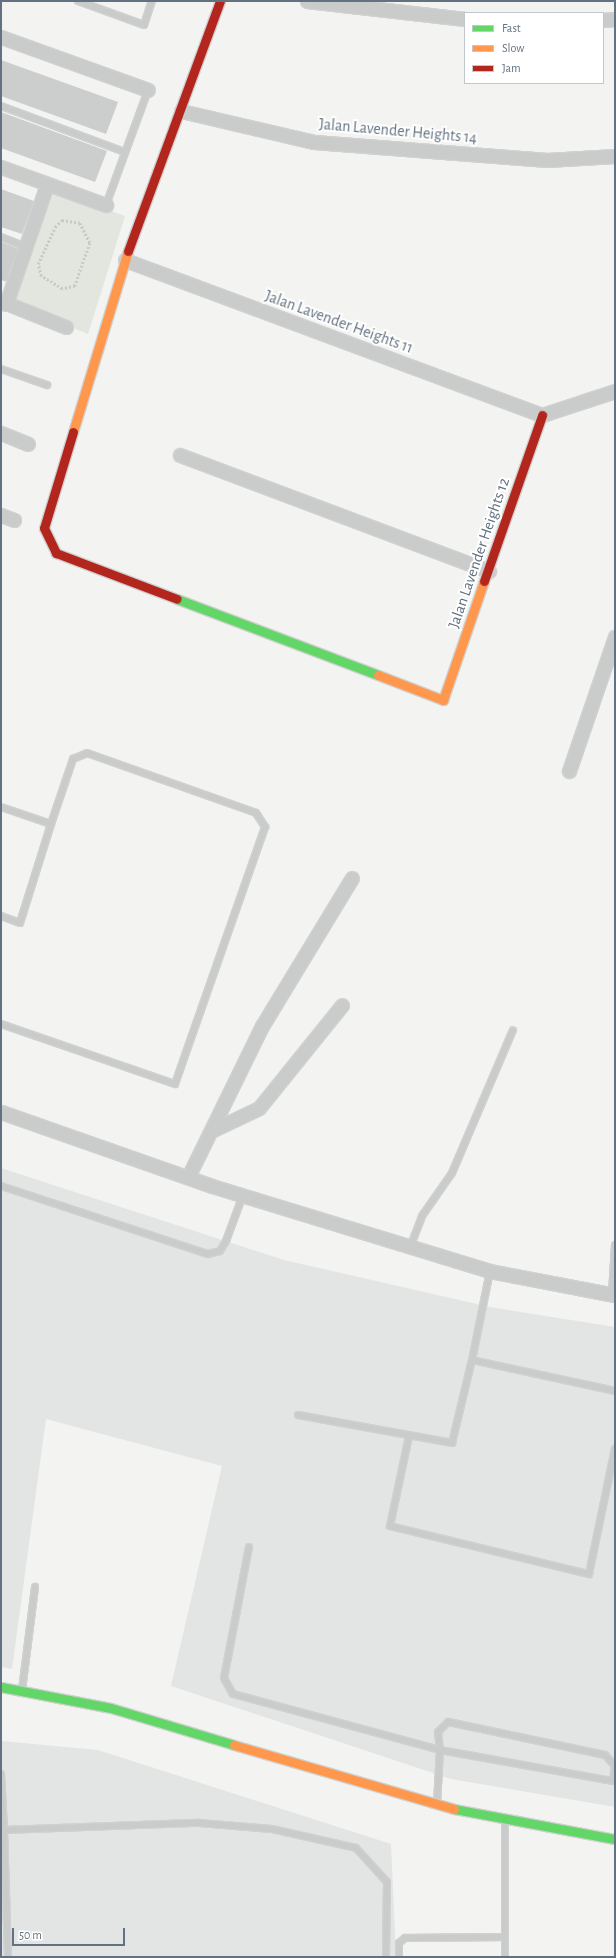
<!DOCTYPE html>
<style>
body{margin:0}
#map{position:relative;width:616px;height:1958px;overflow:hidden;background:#f3f3f1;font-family:"Alegreya Sans",sans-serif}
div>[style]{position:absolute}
.built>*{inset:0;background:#e3e5e4}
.green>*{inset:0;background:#e2e6df}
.building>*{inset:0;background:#cccdcd}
.path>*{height:2.5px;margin-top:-1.25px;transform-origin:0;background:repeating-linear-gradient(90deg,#c8c9c9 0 2px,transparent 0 4px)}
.roads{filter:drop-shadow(1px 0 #d0d1d0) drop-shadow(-1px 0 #d0d1d0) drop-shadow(0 1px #d0d1d0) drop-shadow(0 -1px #d0d1d0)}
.lane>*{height:6px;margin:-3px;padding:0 3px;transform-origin:3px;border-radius:3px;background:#cacccc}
.street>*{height:13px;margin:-6.5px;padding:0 6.5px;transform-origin:6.5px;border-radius:6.5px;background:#cacccc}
.fast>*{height:9px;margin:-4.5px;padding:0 4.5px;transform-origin:4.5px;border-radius:4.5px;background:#63d668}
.slow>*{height:9px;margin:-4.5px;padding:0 4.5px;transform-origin:4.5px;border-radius:4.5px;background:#ff974d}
.jam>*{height:9px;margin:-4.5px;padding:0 4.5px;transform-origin:4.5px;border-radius:4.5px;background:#b3261e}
span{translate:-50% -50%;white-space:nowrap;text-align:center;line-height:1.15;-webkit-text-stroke:4px #fff;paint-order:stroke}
.street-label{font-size:16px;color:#637281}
.frame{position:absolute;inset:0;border:2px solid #637281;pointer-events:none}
.legend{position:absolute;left:464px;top:12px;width:140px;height:72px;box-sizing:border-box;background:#fff;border:1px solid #c1c7cd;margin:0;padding:5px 7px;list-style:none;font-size:12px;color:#637281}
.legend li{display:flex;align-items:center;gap:8px;height:20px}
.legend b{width:20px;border:1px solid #c1c7cd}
.scale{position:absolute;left:12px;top:1928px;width:113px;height:18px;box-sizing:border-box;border:2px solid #637281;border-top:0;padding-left:5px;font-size:12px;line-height:14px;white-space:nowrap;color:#637281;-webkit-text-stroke:3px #fff;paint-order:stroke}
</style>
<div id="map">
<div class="built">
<i style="clip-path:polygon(1px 1168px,284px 1260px,490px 1307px,615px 1327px,615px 1807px,451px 1779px,171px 1686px,222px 1466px,46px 1419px,12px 1669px,1px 1667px)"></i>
<i style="clip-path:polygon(1px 1741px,98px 1750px,391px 1844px,396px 1957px,1px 1957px)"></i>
</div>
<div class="green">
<i style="clip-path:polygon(49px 188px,125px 216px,88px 334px,9px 302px)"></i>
</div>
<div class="building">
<i style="clip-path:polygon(1px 60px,118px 102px,106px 134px,1px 96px)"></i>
<i style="clip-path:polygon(1px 112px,107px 151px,95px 182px,1px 148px)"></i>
<i style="clip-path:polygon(1px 189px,34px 201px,22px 234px,1px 227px)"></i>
<i style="clip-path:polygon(1px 242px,19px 249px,7px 282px,1px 280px)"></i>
</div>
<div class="path">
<i style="left:62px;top:220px;width:18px;rotate:9deg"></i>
<i style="left:80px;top:223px;width:22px;rotate:63deg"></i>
<i style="left:90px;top:243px;width:46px;rotate:109.2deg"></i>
<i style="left:75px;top:286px;width:13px;rotate:167deg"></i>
<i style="left:62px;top:289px;width:25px;rotate:-148deg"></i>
<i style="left:41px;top:276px;width:12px;rotate:-104deg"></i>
<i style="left:38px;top:264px;width:41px;rotate:-65.3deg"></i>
<i style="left:55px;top:227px;width:10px;rotate:-45deg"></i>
</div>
<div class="roads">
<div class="lane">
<i style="left:78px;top:1px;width:70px;rotate:20deg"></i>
<i style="left:144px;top:25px;width:25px;rotate:-72deg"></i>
<i style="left:1px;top:106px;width:132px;rotate:20.4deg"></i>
<i style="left:106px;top:205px;width:122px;rotate:-69.9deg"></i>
<i style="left:1px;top:237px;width:27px;rotate:22deg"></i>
<i style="left:1px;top:369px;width:49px;rotate:19.2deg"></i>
<i style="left:1px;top:807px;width:53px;rotate:18.8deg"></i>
<i style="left:51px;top:824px;width:69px;rotate:-71.3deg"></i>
<i style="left:73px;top:759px;width:15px;rotate:-23deg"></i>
<i style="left:87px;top:753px;width:179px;rotate:19.5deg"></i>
<i style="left:256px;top:813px;width:17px;rotate:57deg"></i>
<i style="left:265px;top:827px;width:272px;rotate:109.3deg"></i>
<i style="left:175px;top:1084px;width:184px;rotate:-161deg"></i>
<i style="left:1px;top:916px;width:20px;rotate:20deg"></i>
<i style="left:20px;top:923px;width:104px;rotate:-72.6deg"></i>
<i style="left:1px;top:1186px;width:218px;rotate:18.2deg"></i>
<i style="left:208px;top:1254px;width:12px;rotate:-14deg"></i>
<i style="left:220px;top:1251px;width:12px;rotate:-59deg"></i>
<i style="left:226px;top:1241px;width:49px;rotate:-69.7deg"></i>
<i style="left:411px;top:1245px;width:31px;rotate:-69deg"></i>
<i style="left:422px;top:1216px;width:52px;rotate:-55.1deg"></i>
<i style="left:452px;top:1173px;width:155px;rotate:-66.9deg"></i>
<i style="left:490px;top:1271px;width:91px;rotate:101.4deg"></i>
<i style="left:472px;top:1360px;width:146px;rotate:12.2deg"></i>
<i style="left:612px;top:1293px;width:48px;rotate:-86.4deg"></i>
<i style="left:298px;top:1415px;width:157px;rotate:10.3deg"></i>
<i style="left:452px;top:1443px;width:85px;rotate:-76.5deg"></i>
<i style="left:409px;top:1436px;width:92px;rotate:101.9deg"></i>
<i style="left:390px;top:1526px;width:205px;rotate:13.6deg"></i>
<i style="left:589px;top:1574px;width:128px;rotate:-78.3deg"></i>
<i style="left:249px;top:1547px;width:133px;rotate:100.8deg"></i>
<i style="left:224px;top:1678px;width:18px;rotate:61deg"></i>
<i style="left:233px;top:1694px;width:214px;rotate:15.1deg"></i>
<i style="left:440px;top:1750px;width:54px;rotate:93.2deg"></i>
<i style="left:22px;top:1690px;width:104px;rotate:-82.8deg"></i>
<i style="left:1px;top:1774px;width:56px;rotate:86.9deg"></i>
<i style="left:4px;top:1830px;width:195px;rotate:-2.1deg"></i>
<i style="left:199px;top:1823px;width:73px;rotate:4.7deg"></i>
<i style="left:272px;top:1829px;width:86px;rotate:12.7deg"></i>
<i style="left:356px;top:1848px;width:46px;rotate:47.6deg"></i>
<i style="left:387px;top:1882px;width:75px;rotate:90.8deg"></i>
<i style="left:613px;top:1781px;width:15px;rotate:-82deg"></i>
<i style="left:615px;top:1766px;width:15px;rotate:-132deg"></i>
<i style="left:605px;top:1755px;width:160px;rotate:-168.1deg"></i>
<i style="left:448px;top:1722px;width:14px;rotate:135deg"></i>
<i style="left:438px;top:1732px;width:18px;rotate:84deg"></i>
<i style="left:440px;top:1750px;width:176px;rotate:10.2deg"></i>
<i style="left:613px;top:1781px;width:2px"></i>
<i style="left:4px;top:1830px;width:127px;rotate:88.2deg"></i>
<i style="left:399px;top:1957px;width:14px;rotate:-90deg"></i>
<i style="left:399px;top:1943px;width:8px;rotate:-40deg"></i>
<i style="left:405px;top:1938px;width:100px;rotate:-0.6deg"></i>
<i style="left:505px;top:1957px;width:137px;rotate:-90deg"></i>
</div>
<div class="street">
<i style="left:307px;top:1px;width:159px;rotate:6.5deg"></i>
<i style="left:603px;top:20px;width:12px;rotate:-5deg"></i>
<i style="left:1px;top:37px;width:156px;rotate:19.8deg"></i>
<i style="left:181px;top:111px;width:137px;rotate:13.1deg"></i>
<i style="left:314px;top:142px;width:234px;rotate:4.4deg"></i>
<i style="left:547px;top:160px;width:68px;rotate:-3.4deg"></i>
<i style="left:1px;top:167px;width:112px;rotate:19.9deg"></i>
<i style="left:125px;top:260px;width:445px;rotate:20.4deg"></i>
<i style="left:542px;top:415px;width:77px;rotate:-18.2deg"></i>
<i style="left:1px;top:301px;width:70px;rotate:21.8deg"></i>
<i style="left:6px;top:304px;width:127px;rotate:-71.1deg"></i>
<i style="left:1px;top:433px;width:29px;rotate:22deg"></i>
<i style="left:180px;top:455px;width:330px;rotate:20.6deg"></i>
<i style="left:1px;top:515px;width:14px;rotate:21deg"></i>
<i style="left:569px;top:771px;width:142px;rotate:-71.1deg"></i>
<i style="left:1px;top:1112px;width:224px;rotate:19.3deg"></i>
<i style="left:212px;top:1186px;width:291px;rotate:17deg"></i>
<i style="left:490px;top:1271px;width:127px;rotate:10.9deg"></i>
<i style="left:211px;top:1131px;width:53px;rotate:-25.6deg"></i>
<i style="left:259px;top:1108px;width:132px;rotate:-51.1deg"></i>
<i style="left:188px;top:1177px;width:168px;rotate:-63.9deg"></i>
<i style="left:262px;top:1026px;width:173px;rotate:-58.7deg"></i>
</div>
<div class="fast">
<i style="left:177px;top:599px;width:215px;rotate:20.7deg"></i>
<i style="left:1px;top:1687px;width:112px;rotate:10.8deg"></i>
<i style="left:111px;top:1708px;width:128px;rotate:16.7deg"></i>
<i style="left:454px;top:1809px;width:164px;rotate:10.6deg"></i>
</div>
<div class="slow">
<i style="left:73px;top:432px;width:189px;rotate:-73.1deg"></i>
<i style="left:378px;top:675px;width:70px;rotate:21deg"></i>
<i style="left:443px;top:700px;width:126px;rotate:-71deg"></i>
<i style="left:234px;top:1745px;width:229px;rotate:16.2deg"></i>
</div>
<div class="jam">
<i style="left:128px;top:251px;width:266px;rotate:-69.8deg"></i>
<i style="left:73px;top:432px;width:100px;rotate:106.8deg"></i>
<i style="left:44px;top:528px;width:28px;rotate:64deg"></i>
<i style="left:56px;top:553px;width:129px;rotate:20.8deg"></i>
<i style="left:484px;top:581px;width:176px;rotate:-70.7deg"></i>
</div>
</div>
<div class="street-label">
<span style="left:398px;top:131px;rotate:5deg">Jalan Lavender Heights 14</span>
<span style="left:339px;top:322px;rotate:20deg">Jalan Lavender Heights 11</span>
<span style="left:479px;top:553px;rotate:-71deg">Jalan Lavender Heights 12</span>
</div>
<div class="frame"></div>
<ul class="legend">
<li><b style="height:5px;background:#63d668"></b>Fast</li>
<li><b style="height:5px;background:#ff974d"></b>Slow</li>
<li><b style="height:5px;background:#b3261e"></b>Jam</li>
</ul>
<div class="scale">50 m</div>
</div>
